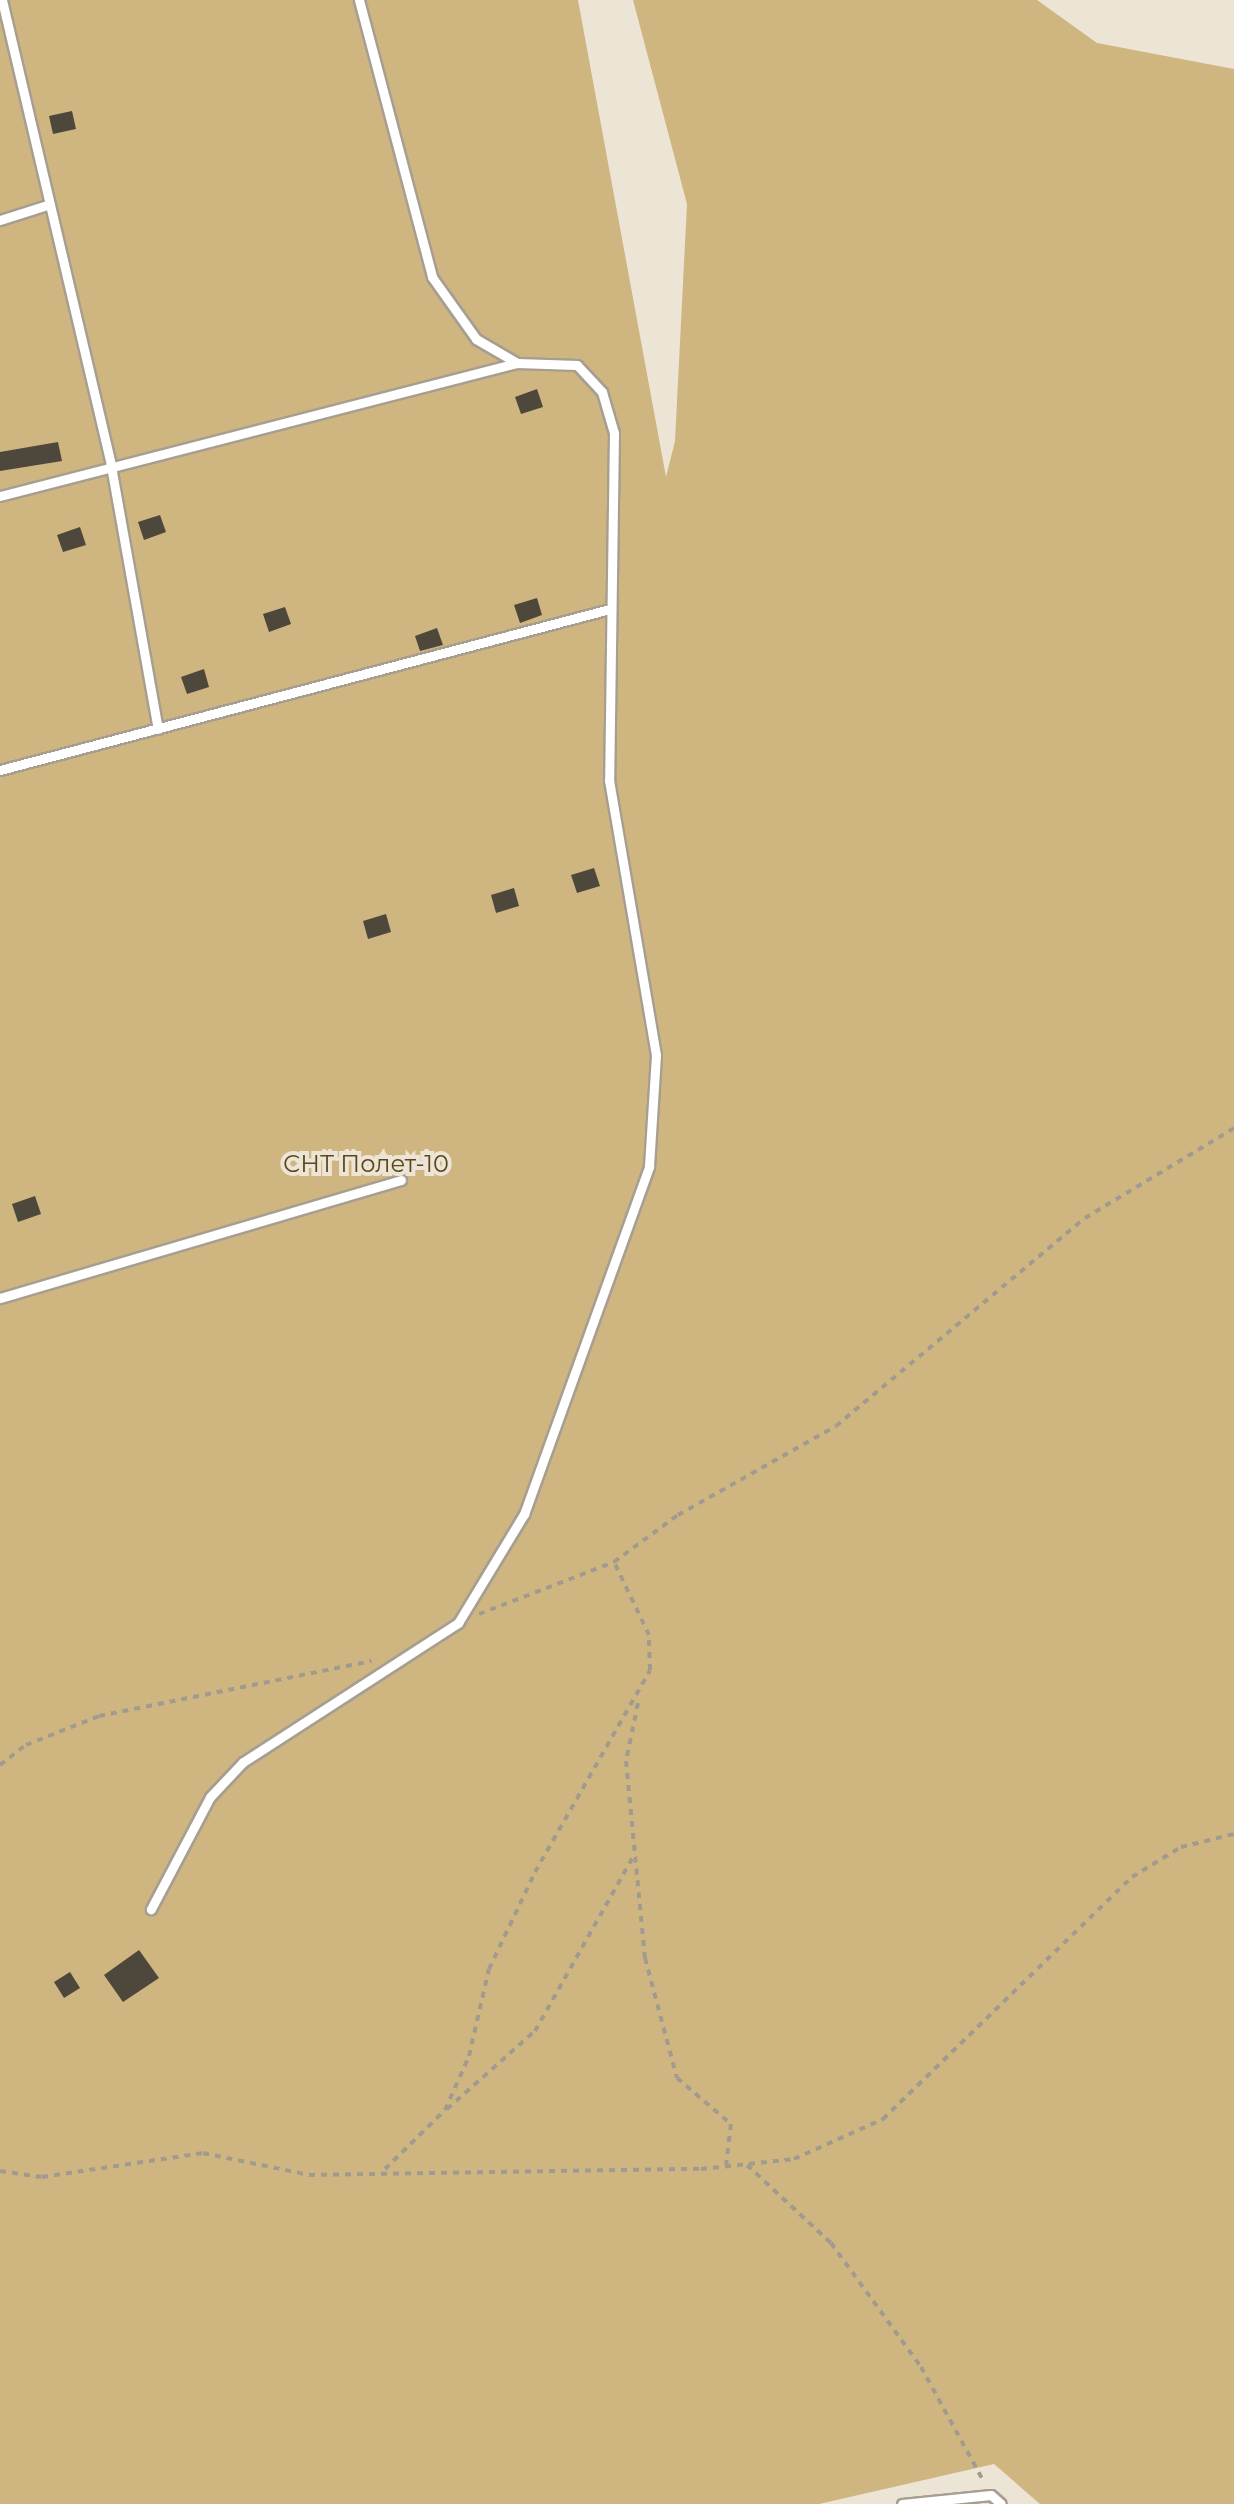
<!DOCTYPE html>
<meta charset="utf-8">
<style>
body{margin:0}
#map{position:relative;width:1234px;height:2504px;overflow:hidden;background:#ece4d4;font-family:Montserrat,sans-serif}
div>[style]{position:absolute}
.green>*{inset:0;background:#cfb580}
.building>*{inset:0;background:#4e473b}
.path>*{height:4px;margin-top:-2px;transform-origin:0;background:repeating-linear-gradient(90deg,#a19b8f 0 6px,transparent 0 12px)}
.roads{filter:drop-shadow(2px 0 #a69f91) drop-shadow(-2px 0 #a69f91) drop-shadow(0 2px #a69f91) drop-shadow(0 -2px #a69f91)}
.service>*{height:9px;margin:-4.5px;padding:0 4.5px;transform-origin:4.5px;border-radius:4.5px;background:#fff}
span{translate:-50% -50%;white-space:nowrap;text-align:center;line-height:1.15;-webkit-text-stroke:8px #ece4d4;paint-order:stroke}
.park-label{font-size:24px;color:#5b471b}
</style>
<div id="map">
<div class="green">
<i style="clip-path:polygon(0 0,578px 0,666px 477px,675px 441px,687px 204px,633px 0,1037px 0,1097px 43px,1234px 69px,1234px 2504px,1040px 2504px,994px 2464px,819px 2504px,0 2504px)"></i>
</div>
<div class="building">
<i style="clip-path:polygon(72px 111px,76px 129px,53px 134px,49px 116px)"></i>
<i style="clip-path:polygon(537px 389px,543px 407px,521px 414px,515px 397px)"></i>
<i style="clip-path:polygon(58px 442px,62px 461px,0 471px,0 452px)"></i>
<i style="clip-path:polygon(160px 515px,166px 532px,144px 540px,138px 522px)"></i>
<i style="clip-path:polygon(80px 527px,86px 545px,63px 552px,57px 535px)"></i>
<i style="clip-path:polygon(537px 598px,542px 615px,520px 623px,514px 605px)"></i>
<i style="clip-path:polygon(285px 607px,291px 624px,269px 632px,263px 614px)"></i>
<i style="clip-path:polygon(437px 628px,443px 645px,420px 651px,415px 636px)"></i>
<i style="clip-path:polygon(204px 669px,209px 687px,187px 694px,181px 677px)"></i>
<i style="clip-path:polygon(594px 868px,600px 886px,577px 893px,571px 875px)"></i>
<i style="clip-path:polygon(514px 888px,519px 906px,496px 913px,491px 895px)"></i>
<i style="clip-path:polygon(386px 914px,391px 932px,368px 939px,363px 921px)"></i>
<i style="clip-path:polygon(35px 1196px,41px 1214px,18px 1222px,12px 1204px)"></i>
<i style="clip-path:polygon(139px 1950px,159px 1978px,123px 2002px,104px 1975px)"></i>
<i style="clip-path:polygon(70px 1972px,80px 1988px,64px 1998px,54px 1982px)"></i>
</div>
<div class="path">
<i style="left:479px;top:1614px;width:145px;rotate:-21.1deg"></i>
<i style="left:614px;top:1562px;width:79px;rotate:-36.3deg"></i>
<i style="left:678px;top:1515px;width:181px;rotate:-29.4deg"></i>
<i style="left:836px;top:1426px;width:324px;rotate:-39.9deg"></i>
<i style="left:1085px;top:1218px;width:174px;rotate:-31.1deg"></i>
<i style="left:638px;top:1703px;width:59px;rotate:101.7deg"></i>
<i style="left:626px;top:1761px;width:198px;rotate:84.5deg"></i>
<i style="left:645px;top:1958px;width:124px;rotate:75.1deg"></i>
<i style="left:677px;top:2078px;width:71px;rotate:40.4deg"></i>
<i style="left:731px;top:2124px;width:41px;rotate:97deg"></i>
<i style="left:0;top:1765px;width:33px;rotate:-38deg"></i>
<i style="left:26px;top:1745px;width:79px;rotate:-21.7deg"></i>
<i style="left:99px;top:1716px;width:278px;rotate:-11.4deg"></i>
<i style="left:447px;top:2109px;width:118px;rotate:-41.6deg"></i>
<i style="left:535px;top:2031px;width:202px;rotate:-60.6deg"></i>
<i style="left:747px;top:2165px;width:115px;rotate:42.9deg"></i>
<i style="left:831px;top:2243px;width:153px;rotate:54deg"></i>
<i style="left:921px;top:2367px;width:131px;rotate:61.3deg"></i>
<i style="left:385px;top:2169px;width:84px;rotate:-44.5deg"></i>
<i style="left:445px;top:2110px;width:59px;rotate:-66deg"></i>
<i style="left:469px;top:2056px;width:89px;rotate:-77.1deg"></i>
<i style="left:489px;top:1969px;width:107px;rotate:-64.6deg"></i>
<i style="left:535px;top:1872px;width:232px;rotate:-60.3deg"></i>
<i style="left:650px;top:1670px;width:35px;rotate:-92deg"></i>
<i style="left:649px;top:1635px;width:81px;rotate:-115.6deg"></i>
<i style="left:0;top:2171px;width:42px;rotate:8.1deg"></i>
<i style="left:42px;top:2177px;width:163px;rotate:-8.5deg"></i>
<i style="left:203px;top:2153px;width:108px;rotate:11.7deg"></i>
<i style="left:309px;top:2175px;width:392px;rotate:-0.9deg"></i>
<i style="left:701px;top:2169px;width:94px;rotate:-6.1deg"></i>
<i style="left:794px;top:2159px;width:98px;rotate:-24.2deg"></i>
<i style="left:883px;top:2119px;width:347px;rotate:-44.2deg"></i>
<i style="left:1132px;top:1877px;width:57px;rotate:-31.5deg"></i>
<i style="left:1181px;top:1847px;width:55px;rotate:-13.8deg"></i>
</div>
<div class="roads">
<div class="service">
<i style="left:2px;top:0;width:479px;rotate:76.8deg"></i>
<i style="left:111px;top:466px;width:267px;rotate:79.9deg"></i>
<i style="left:359px;top:0;width:286px;rotate:75.2deg"></i>
<i style="left:432px;top:277px;width:76px;rotate:54.6deg"></i>
<i style="left:476px;top:339px;width:48px;rotate:30.3deg"></i>
<i style="left:0;top:220px;width:52px;rotate:-17.7deg"></i>
<i style="left:0;top:496px;width:534px;rotate:-14.43deg"></i>
<i style="left:517px;top:363px;width:60px;rotate:1.9deg"></i>
<i style="left:577px;top:365px;width:37px;rotate:47deg"></i>
<i style="left:602px;top:392px;width:43px;rotate:73.7deg"></i>
<i style="left:614px;top:433px;width:347px;rotate:90.8deg"></i>
<i style="left:609px;top:780px;width:279px;rotate:80.3deg"></i>
<i style="left:656px;top:1055px;width:112px;rotate:93.6deg"></i>
<i style="left:649px;top:1167px;width:369px;rotate:109.8deg"></i>
<i style="left:524px;top:1514px;width:127px;rotate:121.2deg"></i>
<i style="left:458px;top:1623px;width:256px;rotate:147.1deg"></i>
<i style="left:243px;top:1762px;width:48px;rotate:133.3deg"></i>
<i style="left:210px;top:1797px;width:127px;rotate:117.8deg"></i>
<i style="left:0;top:770px;width:631px;rotate:-14.79deg"></i>
<i style="left:0;top:1298px;width:418px;rotate:-16.4deg"></i>
<i style="left:902px;top:2504px;width:89px;rotate:-5.8deg"></i>
<i style="left:991px;top:2495px;width:13px;rotate:42deg"></i>
</div>
</div>
<div class="park-label">
<span style="left:366px;top:1164px">СНТ Полет-10</span>
</div>
</div>
